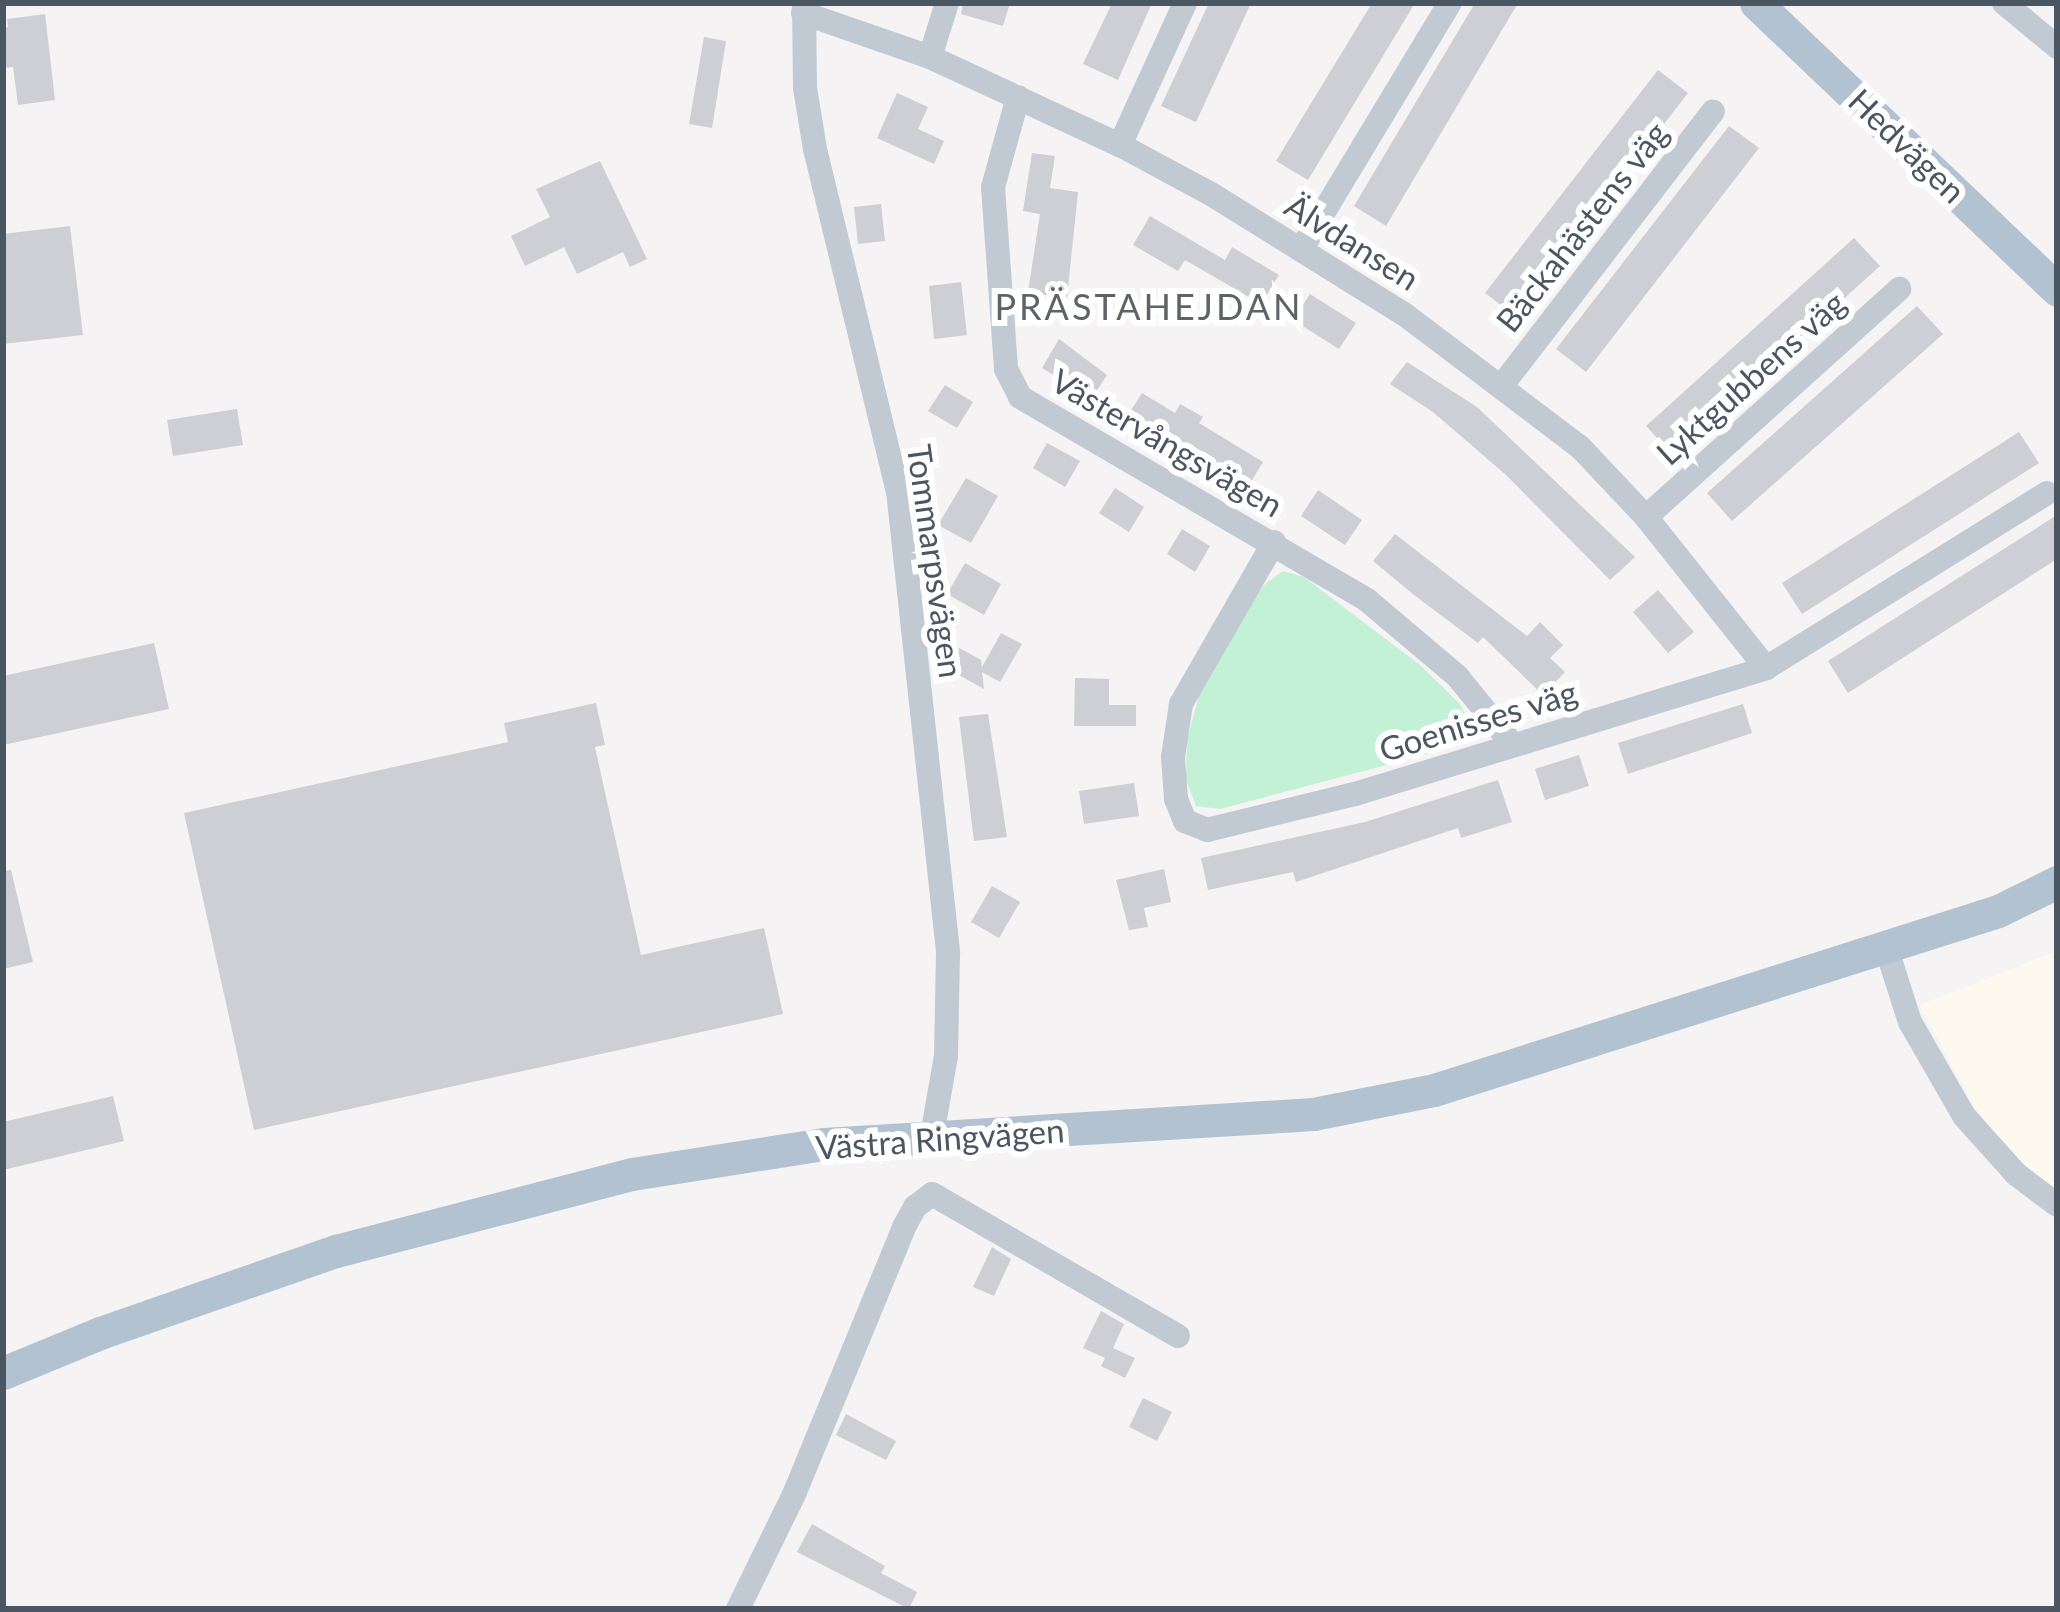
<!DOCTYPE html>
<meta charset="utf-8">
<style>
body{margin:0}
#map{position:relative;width:2060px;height:1612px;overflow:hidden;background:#f5f3f3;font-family:Lato,sans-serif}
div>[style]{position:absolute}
.commercial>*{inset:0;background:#fdf9ef}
.green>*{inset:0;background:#c3f1d5}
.building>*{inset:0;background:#cdcfd5}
.minor>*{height:24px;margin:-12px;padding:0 12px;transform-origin:12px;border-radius:12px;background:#c1cad2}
.major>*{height:33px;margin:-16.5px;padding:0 16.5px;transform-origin:16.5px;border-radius:16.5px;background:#b3c2d1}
span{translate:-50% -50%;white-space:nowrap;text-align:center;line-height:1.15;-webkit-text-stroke:12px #fff;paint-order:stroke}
.street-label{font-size:33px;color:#4a5661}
.neighbourhood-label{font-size:36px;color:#5f6368;letter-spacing:3px}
.frame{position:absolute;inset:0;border:6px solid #4a5661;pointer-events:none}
</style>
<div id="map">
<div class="commercial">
<i style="clip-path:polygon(2057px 951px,2057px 1191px,2021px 1163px,1976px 1109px,1919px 1005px)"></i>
</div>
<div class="green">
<i style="clip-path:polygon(1283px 571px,1304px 577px,1420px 665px,1460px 704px,1469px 722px,1458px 746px,1220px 809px,1196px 806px,1186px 780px,1187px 740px,1199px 695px,1260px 588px)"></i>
</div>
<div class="building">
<i style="clip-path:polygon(963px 3px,1010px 3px,1003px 26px,961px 14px)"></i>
<i style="clip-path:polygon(1112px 3px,1152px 3px,1118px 80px,1083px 64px)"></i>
<i style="clip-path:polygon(1209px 3px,1251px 3px,1196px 122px,1161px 106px)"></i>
<i style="clip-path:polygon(1372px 3px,1415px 3px,1308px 180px,1276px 161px)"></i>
<i style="clip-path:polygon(1475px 3px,1518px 3px,1386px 226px,1354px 206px)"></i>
<i style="clip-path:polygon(45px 14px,55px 100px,18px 105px,13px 67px,3px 68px,3px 28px,8px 27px,7px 19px)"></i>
<i style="clip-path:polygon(704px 37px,726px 41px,712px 128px,689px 124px)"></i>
<i style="clip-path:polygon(1658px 70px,1688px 93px,1515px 316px,1485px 293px)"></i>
<i style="clip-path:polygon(897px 93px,928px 107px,918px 129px,944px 141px,934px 164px,877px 138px)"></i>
<i style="clip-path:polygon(1729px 126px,1759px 148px,1586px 372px,1556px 349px)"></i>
<i style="clip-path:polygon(1032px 153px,1055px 156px,1050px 188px,1078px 192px,1067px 298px,1028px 292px,1040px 214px,1023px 211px)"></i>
<i style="clip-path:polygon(600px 161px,647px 259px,630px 267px,623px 252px,577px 274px,564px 247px,525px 266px,511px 236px,550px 217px,536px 189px)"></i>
<i style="clip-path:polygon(881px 204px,885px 241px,858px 244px,854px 207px)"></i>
<i style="clip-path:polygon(1150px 216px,1225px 260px,1232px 247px,1279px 275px,1261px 304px,1185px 260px,1178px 271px,1133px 245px)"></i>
<i style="clip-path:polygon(70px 226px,83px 335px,3px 344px,3px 234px)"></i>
<i style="clip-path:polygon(1854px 238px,1880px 266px,1672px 454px,1646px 426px)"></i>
<i style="clip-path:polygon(961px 282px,967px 335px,934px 339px,929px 286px)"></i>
<i style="clip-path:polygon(1310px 294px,1356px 323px,1339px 349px,1293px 320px)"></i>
<i style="clip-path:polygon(1917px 306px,1943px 334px,1732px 521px,1707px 493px)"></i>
<i style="clip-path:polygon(1059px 339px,1107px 375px,1092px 398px,1042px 368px)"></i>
<i style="clip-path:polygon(1407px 362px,1477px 407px,1635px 557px,1610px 580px,1506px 475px,1433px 412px,1390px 384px)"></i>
<i style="clip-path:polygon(945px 385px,973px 402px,957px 428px,928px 411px)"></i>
<i style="clip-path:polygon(1142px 393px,1175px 413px,1180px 404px,1203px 417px,1199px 423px,1263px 462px,1248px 487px,1128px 415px)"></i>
<i style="clip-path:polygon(237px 409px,243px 445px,173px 456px,167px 420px)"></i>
<i style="clip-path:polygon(2019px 432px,2039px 463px,1802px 614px,1782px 583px)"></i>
<i style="clip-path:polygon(1047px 443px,1080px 461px,1065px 487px,1033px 468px)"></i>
<i style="clip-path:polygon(966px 478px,998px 496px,971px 543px,938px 525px)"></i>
<i style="clip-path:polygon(1115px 488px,1144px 507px,1129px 532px,1099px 513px)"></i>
<i style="clip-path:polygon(1318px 490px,1362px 520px,1345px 545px,1301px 516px)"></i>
<i style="clip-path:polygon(2057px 515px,2057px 559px,1848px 693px,1828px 661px)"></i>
<i style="clip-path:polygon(1182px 529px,1210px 546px,1195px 572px,1167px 554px)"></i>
<i style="clip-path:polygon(1395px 534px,1527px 636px,1540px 622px,1563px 645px,1550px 658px,1565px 672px,1543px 695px,1483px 637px,1478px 643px,1414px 595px,1373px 561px)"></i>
<i style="clip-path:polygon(965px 563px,1001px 584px,984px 615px,947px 594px)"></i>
<i style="clip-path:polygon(1658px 590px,1694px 632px,1668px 653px,1633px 612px)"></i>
<i style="clip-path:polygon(1001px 633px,1022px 644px,1000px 682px,982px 672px,984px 689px,941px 665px,952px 644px,981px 660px,982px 667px)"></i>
<i style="clip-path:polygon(154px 643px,169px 709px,3px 745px,3px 676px)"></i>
<i style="clip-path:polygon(1075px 678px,1109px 679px,1109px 705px,1136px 705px,1136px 726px,1074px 726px)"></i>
<i style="clip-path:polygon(596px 703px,605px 745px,595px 747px,641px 955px,764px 928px,783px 1014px,254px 1130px,184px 813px,508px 742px,504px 723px)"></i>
<i style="clip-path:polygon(1743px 704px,1752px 733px,1628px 774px,1618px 743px)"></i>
<i style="clip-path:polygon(988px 714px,1007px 837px,974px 841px,959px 717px)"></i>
<i style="clip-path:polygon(1579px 755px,1589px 786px,1545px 800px,1535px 769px)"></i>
<i style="clip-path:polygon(1498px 780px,1512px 822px,1461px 838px,1458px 828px,1296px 882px,1293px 872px,1208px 890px,1201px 858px,1365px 822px)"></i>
<i style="clip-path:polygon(1134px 783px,1139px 816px,1084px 824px,1079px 791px)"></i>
<i style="clip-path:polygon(1164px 869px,1171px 902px,1144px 908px,1148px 927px,1129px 930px,1116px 880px)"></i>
<i style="clip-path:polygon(11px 870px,33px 962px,3px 969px,3px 871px)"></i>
<i style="clip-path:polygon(992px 886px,1020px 902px,999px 938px,971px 922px)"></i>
<i style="clip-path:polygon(113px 1096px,124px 1141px,3px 1170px,3px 1122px)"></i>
<i style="clip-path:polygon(992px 1247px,1011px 1259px,994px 1296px,973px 1287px)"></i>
<i style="clip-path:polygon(1101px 1311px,1124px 1324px,1113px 1348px,1135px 1358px,1125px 1378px,1101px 1366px,1105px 1358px,1083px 1348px)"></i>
<i style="clip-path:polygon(1143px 1398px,1172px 1412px,1157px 1441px,1129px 1427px)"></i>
<i style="clip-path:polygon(846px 1414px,896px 1441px,886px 1460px,836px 1435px)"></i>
<i style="clip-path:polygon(812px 1524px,885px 1566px,881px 1573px,917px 1592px,909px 1609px,797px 1552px)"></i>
</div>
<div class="minor">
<i style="left:804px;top:3px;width:85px;rotate:89.3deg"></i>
<i style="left:805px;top:88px;width:62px;rotate:80.7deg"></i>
<i style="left:815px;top:149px;width:352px;rotate:76.4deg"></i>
<i style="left:898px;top:491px;width:465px;rotate:83.8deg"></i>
<i style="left:948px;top:953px;width:103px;rotate:91.1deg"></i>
<i style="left:946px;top:1056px;width:80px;rotate:100deg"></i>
<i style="left:2004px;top:3px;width:69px;rotate:39.7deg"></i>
<i style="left:803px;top:13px;width:134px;rotate:19.1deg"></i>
<i style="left:930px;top:57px;width:209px;rotate:24.9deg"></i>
<i style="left:1120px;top:145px;width:103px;rotate:28.3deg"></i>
<i style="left:1211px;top:194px;width:227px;rotate:31.9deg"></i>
<i style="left:1404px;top:314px;width:221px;rotate:37.1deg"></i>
<i style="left:1580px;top:447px;width:96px;rotate:46.7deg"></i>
<i style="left:1646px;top:517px;width:193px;rotate:51.5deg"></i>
<i style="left:930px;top:57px;width:57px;rotate:-72.5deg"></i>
<i style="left:1018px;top:97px;width:93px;rotate:105.5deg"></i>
<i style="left:993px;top:187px;width:182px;rotate:85.9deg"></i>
<i style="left:1006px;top:369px;width:31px;rotate:63deg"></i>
<i style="left:1020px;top:397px;width:402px;rotate:30.3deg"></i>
<i style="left:1367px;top:600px;width:118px;rotate:40.2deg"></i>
<i style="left:1457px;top:676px;width:89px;rotate:50.9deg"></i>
<i style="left:1120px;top:145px;width:156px;rotate:-65.4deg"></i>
<i style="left:1302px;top:248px;width:286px;rotate:-58.9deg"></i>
<i style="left:1503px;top:384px;width:344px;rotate:-52.4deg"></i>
<i style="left:1646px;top:517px;width:341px;rotate:-42deg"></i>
<i style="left:1274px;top:542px;width:187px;rotate:119.9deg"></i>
<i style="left:1181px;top:704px;width:54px;rotate:98.6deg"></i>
<i style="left:1173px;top:757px;width:42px;rotate:85.9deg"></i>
<i style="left:1176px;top:799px;width:24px;rotate:68deg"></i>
<i style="left:1185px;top:821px;width:24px;rotate:22deg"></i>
<i style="left:1207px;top:830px;width:152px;rotate:-13.7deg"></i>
<i style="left:1355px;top:794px;width:430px;rotate:-17deg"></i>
<i style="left:1766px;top:668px;width:331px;rotate:-31.9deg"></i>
<i style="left:1886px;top:947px;width:79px;rotate:72.3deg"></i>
<i style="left:1910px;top:1022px;width:108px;rotate:60.1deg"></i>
<i style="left:1964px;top:1116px;width:78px;rotate:48.1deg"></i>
<i style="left:2016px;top:1174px;width:51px;rotate:37.1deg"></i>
<i style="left:738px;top:1609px;width:130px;rotate:-64deg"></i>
<i style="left:795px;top:1492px;width:287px;rotate:-67.6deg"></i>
<i style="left:904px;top:1227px;width:23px;rotate:-61deg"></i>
<i style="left:915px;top:1207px;width:21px;rotate:-37deg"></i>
<i style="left:932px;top:1194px;width:284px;rotate:30deg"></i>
</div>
<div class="major">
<i style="left:1756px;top:3px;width:416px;rotate:43.6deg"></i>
<i style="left:3px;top:1373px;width:105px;rotate:-22.4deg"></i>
<i style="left:100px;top:1333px;width:250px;rotate:-19.2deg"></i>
<i style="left:336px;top:1251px;width:306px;rotate:-14.6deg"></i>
<i style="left:632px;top:1174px;width:194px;rotate:-8.9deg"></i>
<i style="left:824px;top:1144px;width:490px;rotate:-3.5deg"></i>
<i style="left:1313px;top:1114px;width:123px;rotate:-11.2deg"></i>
<i style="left:1434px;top:1090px;width:592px;rotate:-17.61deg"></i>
<i style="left:1998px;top:911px;width:66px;rotate:-26.2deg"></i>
</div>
<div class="street-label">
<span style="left:1907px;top:146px;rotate:44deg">Hedvägen</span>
<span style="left:1582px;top:227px;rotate:-52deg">Bäckahästens väg</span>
<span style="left:1352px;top:242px;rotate:32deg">Älvdansen</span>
<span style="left:1751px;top:378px;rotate:-42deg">Lyktgubbens väg</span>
<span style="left:1167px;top:443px;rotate:30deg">Västervångsvägen</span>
<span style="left:935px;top:561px;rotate:82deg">Tommarpsvägen</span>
<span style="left:1478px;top:721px;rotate:-17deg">Goenisses väg</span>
<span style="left:940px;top:1139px;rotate:-4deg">Västra Ringvägen</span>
</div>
<div class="neighbourhood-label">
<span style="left:1149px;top:307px">PRÄSTAHEJDAN</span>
</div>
<div class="frame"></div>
</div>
